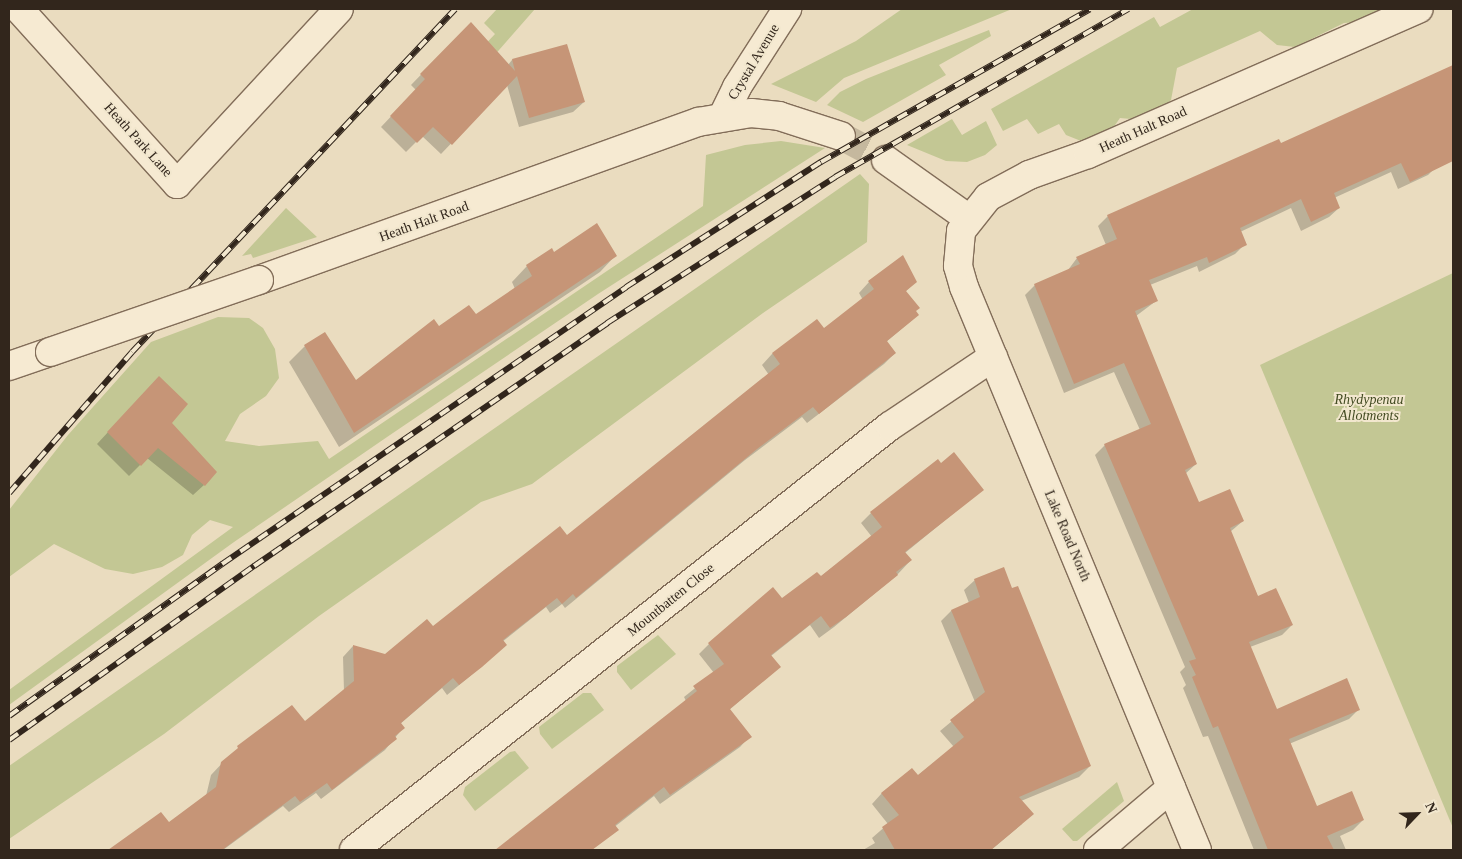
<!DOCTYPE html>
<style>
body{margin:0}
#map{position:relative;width:1462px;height:859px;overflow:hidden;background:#eadcbf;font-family:Georgia,serif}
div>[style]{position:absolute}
.green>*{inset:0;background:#c3c794}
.shadow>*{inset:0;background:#0003}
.building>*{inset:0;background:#c69577}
.minor-tunnel>*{height:28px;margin-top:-14px;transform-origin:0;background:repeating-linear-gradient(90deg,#c5b89e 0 28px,transparent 0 42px)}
.roads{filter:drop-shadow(1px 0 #826d59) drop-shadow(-1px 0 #826d59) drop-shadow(0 1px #826d59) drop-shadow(0 -1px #826d59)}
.minor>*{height:28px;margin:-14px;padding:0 14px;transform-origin:14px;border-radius:14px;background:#f6ead2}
.rail>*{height:5.5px;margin-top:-2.75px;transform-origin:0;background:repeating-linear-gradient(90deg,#f2e7ce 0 11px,#32261c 0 22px);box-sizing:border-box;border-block:1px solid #32261c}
.bridges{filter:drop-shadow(1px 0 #826d59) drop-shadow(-1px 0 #826d59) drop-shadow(0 1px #826d59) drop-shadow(0 -1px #826d59)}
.minor-bridge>*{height:28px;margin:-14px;padding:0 14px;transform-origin:14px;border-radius:14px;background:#f6ead2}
span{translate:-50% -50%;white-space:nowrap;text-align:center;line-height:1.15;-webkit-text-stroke:4px #f2e7ce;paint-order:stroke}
.street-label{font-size:14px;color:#32261c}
.park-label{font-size:14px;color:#454d24;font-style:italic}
.frame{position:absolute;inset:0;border:10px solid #32261c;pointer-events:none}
.north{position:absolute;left:1392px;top:789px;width:50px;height:50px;-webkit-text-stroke:4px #f2e7ce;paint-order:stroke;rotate:66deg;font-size:14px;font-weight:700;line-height:20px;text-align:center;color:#32261c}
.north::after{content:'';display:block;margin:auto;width:18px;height:22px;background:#32261c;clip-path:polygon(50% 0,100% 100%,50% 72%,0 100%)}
</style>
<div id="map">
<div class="green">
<i style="clip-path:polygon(497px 9px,535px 9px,485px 66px,477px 53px,495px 34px,484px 23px)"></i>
<i style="clip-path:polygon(902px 9px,1012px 9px,844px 78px,816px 102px,771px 84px,856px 41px)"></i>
<i style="clip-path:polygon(1193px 9px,1396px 9px,1372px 21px,1344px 23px,1295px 47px,1277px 45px,1260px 31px,1177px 68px,1171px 100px,1154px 115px,1142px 120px,1120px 118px,1108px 135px,1081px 141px,1066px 135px,1059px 124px,1038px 134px,1027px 119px,1003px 131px,991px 109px,1154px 17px,1160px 27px)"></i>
<i style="clip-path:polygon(989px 30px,991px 36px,939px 65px,946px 75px,863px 122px,827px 105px,840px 92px,866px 79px)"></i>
<i style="clip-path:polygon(952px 119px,962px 135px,986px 121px,997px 145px,985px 155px,967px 162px,946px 161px,907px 145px)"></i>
<i style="clip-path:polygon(781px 141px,825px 148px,598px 294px,390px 435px,234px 542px,9px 705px,9px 690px,233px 527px,210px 520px,192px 535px,183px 555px,162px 567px,133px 574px,105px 569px,54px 544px,9px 577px,9px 510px,68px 435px,151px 342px,218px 317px,249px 318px,263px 328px,275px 349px,279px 378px,266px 396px,240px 414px,225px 441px,259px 446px,318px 441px,329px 459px,703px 206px,706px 155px,745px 145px)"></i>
<i style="clip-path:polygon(860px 174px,869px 184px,867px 242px,763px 313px,532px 484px,481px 502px,319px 616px,164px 734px,9px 839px,9px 766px)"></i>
<i style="clip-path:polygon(286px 208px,317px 237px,253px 258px,251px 254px,242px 256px)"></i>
<i style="clip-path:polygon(1453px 273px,1453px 828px,1260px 365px)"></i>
<i style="clip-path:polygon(658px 635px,676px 654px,631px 690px,617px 672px,617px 666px)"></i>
<i style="clip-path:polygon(583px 693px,591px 693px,604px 710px,552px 749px,540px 734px,539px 727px)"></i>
<i style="clip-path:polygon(515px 751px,529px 768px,475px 811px,463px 795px,465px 787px,510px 752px)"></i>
<i style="clip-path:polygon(1117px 782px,1124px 801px,1077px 841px,1073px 841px,1062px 829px)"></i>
</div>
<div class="shadow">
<i style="clip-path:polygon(471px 23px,508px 65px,512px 60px,566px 46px,584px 102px,573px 112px,519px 127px,507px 85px,441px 154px,422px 136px,406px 152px,381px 127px,416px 90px,411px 85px)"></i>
<i style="clip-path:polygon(1453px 68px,1453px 133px,1429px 143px,1438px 165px,1428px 175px,1398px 189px,1391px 172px,1334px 198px,1339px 208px,1329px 217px,1301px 231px,1291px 208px,1240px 232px,1245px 244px,1235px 254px,1199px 272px,1197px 266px,1150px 285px,1156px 301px,1136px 316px,1196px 464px,1185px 474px,1198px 503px,1243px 521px,1230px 532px,1258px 597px,1292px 625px,1282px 635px,1250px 647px,1276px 711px,1359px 709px,1349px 719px,1289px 744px,1316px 808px,1363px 820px,1353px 830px,1340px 836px,1346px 850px,1254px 850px,1208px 736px,1203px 737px,1183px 688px,1186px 685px,1180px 672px,1185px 667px,1095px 455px,1105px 445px,1140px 430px,1114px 372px,1064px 393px,1025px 295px,1035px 285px,1068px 270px,1077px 258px,1106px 245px,1098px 226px,1108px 216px,1280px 145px)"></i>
<i style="clip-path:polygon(554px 254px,615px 256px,600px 272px,339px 447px,289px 362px,305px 346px,325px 334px,355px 382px,438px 327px,476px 316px,515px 289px,512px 282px,527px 266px)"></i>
<i style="clip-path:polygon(869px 282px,915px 282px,905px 292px,918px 315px,886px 342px,895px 353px,884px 364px,807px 423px,802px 417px,745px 460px,565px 608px,562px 604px,550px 613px,546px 607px,502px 642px,494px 655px,469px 677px,447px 695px,442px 688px,400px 724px,403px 728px,385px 750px,321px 799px,316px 793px,289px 812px,283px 806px,223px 850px,114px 850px,124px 841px,168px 824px,206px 796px,211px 775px,227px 758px,292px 707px,305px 723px,344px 691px,343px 657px,353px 646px,386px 655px,433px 628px,566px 537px,769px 375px,762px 365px,772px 354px,817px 321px,824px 330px,863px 300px,859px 293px)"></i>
<i style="clip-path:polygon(148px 389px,204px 485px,193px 495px,147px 458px,129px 476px,97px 444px)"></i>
<i style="clip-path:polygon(941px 464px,982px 490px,905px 553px,911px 560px,897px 575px,834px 627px,819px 638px,810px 625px,771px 656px,779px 667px,729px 710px,750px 736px,740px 747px,660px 804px,654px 796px,585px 850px,497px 850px,686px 701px,684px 697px,714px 673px,699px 654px,709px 644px,820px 577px,872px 537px,861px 523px,871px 513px)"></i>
<i style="clip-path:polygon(975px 580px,1090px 766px,1079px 777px,1021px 801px,1022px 824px,991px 850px,863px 850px,875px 843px,872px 838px,888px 824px,872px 804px,882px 793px,917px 776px,954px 747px,940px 731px,975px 702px,941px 621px,951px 611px,969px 603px,964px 590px)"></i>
</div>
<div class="building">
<i style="clip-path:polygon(471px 22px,515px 71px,512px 59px,567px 44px,585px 102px,529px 118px,517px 76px,452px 145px,433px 127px,417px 143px,390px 116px,425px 79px,420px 74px)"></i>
<i style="clip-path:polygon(1453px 65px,1453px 161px,1410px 182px,1401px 163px,1334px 193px,1340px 208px,1311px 222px,1301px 199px,1240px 228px,1247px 245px,1209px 263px,1207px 257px,1149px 280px,1158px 301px,1135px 311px,1197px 464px,1185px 470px,1199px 502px,1230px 489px,1244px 521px,1230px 528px,1258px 596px,1276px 588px,1293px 625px,1249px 642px,1277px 709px,1347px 678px,1360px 710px,1289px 739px,1317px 806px,1352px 791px,1364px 820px,1327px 836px,1334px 850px,1268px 850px,1218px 726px,1213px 728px,1192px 677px,1196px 675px,1189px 661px,1196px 659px,1104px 444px,1151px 424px,1124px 363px,1074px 384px,1034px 284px,1080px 264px,1076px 257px,1117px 239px,1107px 215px,1279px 139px,1281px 143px)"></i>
<i style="clip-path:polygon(597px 223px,617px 256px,354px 433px,304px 345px,325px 332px,356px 380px,434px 319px,439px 326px,469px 305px,476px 314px,532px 276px,526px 265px,552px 248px,554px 252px)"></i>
<i style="clip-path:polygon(903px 255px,917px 282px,906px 291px,920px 308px,916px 311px,919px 315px,887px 341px,896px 353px,819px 414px,813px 407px,757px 449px,576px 598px,573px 594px,562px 604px,557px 598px,503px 640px,507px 645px,482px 667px,459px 685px,453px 678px,401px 723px,405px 728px,395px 736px,397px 739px,332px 790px,327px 783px,300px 802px,295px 796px,222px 850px,108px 850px,161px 812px,169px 822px,216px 787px,221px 762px,238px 748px,237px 746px,292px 705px,305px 721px,354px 681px,353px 645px,385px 654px,427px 619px,433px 626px,560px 526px,567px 535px,780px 364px,772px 353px,817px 319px,824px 328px,874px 289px,868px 281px)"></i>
<i style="clip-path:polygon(159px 376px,188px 404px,172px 423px,217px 472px,205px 486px,158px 448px,141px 466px,107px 432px)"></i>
<i style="clip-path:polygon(954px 452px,984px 490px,905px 552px,912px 560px,896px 572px,898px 575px,846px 617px,830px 628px,821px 616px,771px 655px,781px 667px,730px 709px,752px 737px,670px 795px,664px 787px,615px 825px,619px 830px,592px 850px,495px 850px,697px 691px,693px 686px,724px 664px,708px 643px,773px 587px,782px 598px,817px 572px,821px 576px,882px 527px,870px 512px,938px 459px,941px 463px)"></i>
<i style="clip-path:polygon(1004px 567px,1012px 588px,1018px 586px,1091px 766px,1019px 797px,1034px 814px,991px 850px,895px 850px,882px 827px,899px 815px,881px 793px,912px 768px,918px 775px,964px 737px,950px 720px,985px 692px,951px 610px,980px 597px,974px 579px)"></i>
</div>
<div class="minor-tunnel">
<i style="left:841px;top:136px;width:51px;rotate:28.1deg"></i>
</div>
<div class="roads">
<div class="minor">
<i style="left:19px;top:9px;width:236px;rotate:47.9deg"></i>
<i style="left:177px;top:184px;width:238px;rotate:-47.2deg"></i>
<i style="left:723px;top:116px;width:32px;rotate:-64deg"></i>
<i style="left:737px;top:87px;width:93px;rotate:-57.3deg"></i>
<i style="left:886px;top:160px;width:102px;rotate:35.4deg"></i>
<i style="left:259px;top:280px;width:467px;rotate:-19.8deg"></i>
<i style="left:698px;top:122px;width:54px;rotate:-9.6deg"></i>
<i style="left:751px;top:113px;width:28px;rotate:6deg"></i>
<i style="left:779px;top:116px;width:65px;rotate:17.9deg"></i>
<i style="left:9px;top:366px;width:43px;rotate:-18.9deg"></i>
<i style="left:354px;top:850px;width:683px;rotate:-38.35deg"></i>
<i style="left:890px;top:426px;width:124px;rotate:-33.8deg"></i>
<i style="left:1098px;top:850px;width:96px;rotate:-40.3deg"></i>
<i style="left:1197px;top:850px;width:609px;rotate:-112.48deg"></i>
<i style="left:964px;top:287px;width:22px;rotate:-106deg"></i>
<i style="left:958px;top:266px;width:35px;rotate:-85deg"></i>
<i style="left:961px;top:231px;width:43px;rotate:-51.5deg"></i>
<i style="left:988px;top:197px;width:47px;rotate:-28.2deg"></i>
<i style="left:1029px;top:175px;width:63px;rotate:-19.6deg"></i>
<i style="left:1088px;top:154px;width:361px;rotate:-23.7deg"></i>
</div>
</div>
<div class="rail">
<i style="left:9px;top:493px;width:187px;rotate:-48.9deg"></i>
<i style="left:132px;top:352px;width:471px;rotate:-46.7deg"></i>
<i style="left:9px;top:716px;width:262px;rotate:-35.5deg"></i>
<i style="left:222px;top:564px;width:490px;rotate:-34.4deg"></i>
<i style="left:626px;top:287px;width:232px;rotate:-32.7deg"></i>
<i style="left:821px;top:162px;width:309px;rotate:-29.6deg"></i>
<i style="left:9px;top:740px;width:301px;rotate:-35.4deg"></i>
<i style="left:254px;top:566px;width:429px;rotate:-34.5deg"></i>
<i style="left:607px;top:323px;width:271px;rotate:-32.6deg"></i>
<i style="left:835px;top:177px;width:338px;rotate:-29.8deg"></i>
</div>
<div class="bridges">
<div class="minor-bridge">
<i style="left:50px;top:352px;width:221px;rotate:-19deg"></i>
</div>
</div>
<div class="street-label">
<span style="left:754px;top:62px;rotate:-59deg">Crystal Avenue</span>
<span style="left:1143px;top:130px;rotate:-24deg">Heath Halt Road</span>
<span style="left:138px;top:140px;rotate:48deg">Heath Park Lane</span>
<span style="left:424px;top:222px;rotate:-20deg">Heath Halt Road</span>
<span style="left:1067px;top:536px;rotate:67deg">Lake Road North</span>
<span style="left:671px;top:600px;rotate:-39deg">Mountbatten Close</span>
</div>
<div class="park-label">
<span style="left:1369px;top:408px">Rhydypenau<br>Allotments</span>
</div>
<div class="frame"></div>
<div class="north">N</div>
</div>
